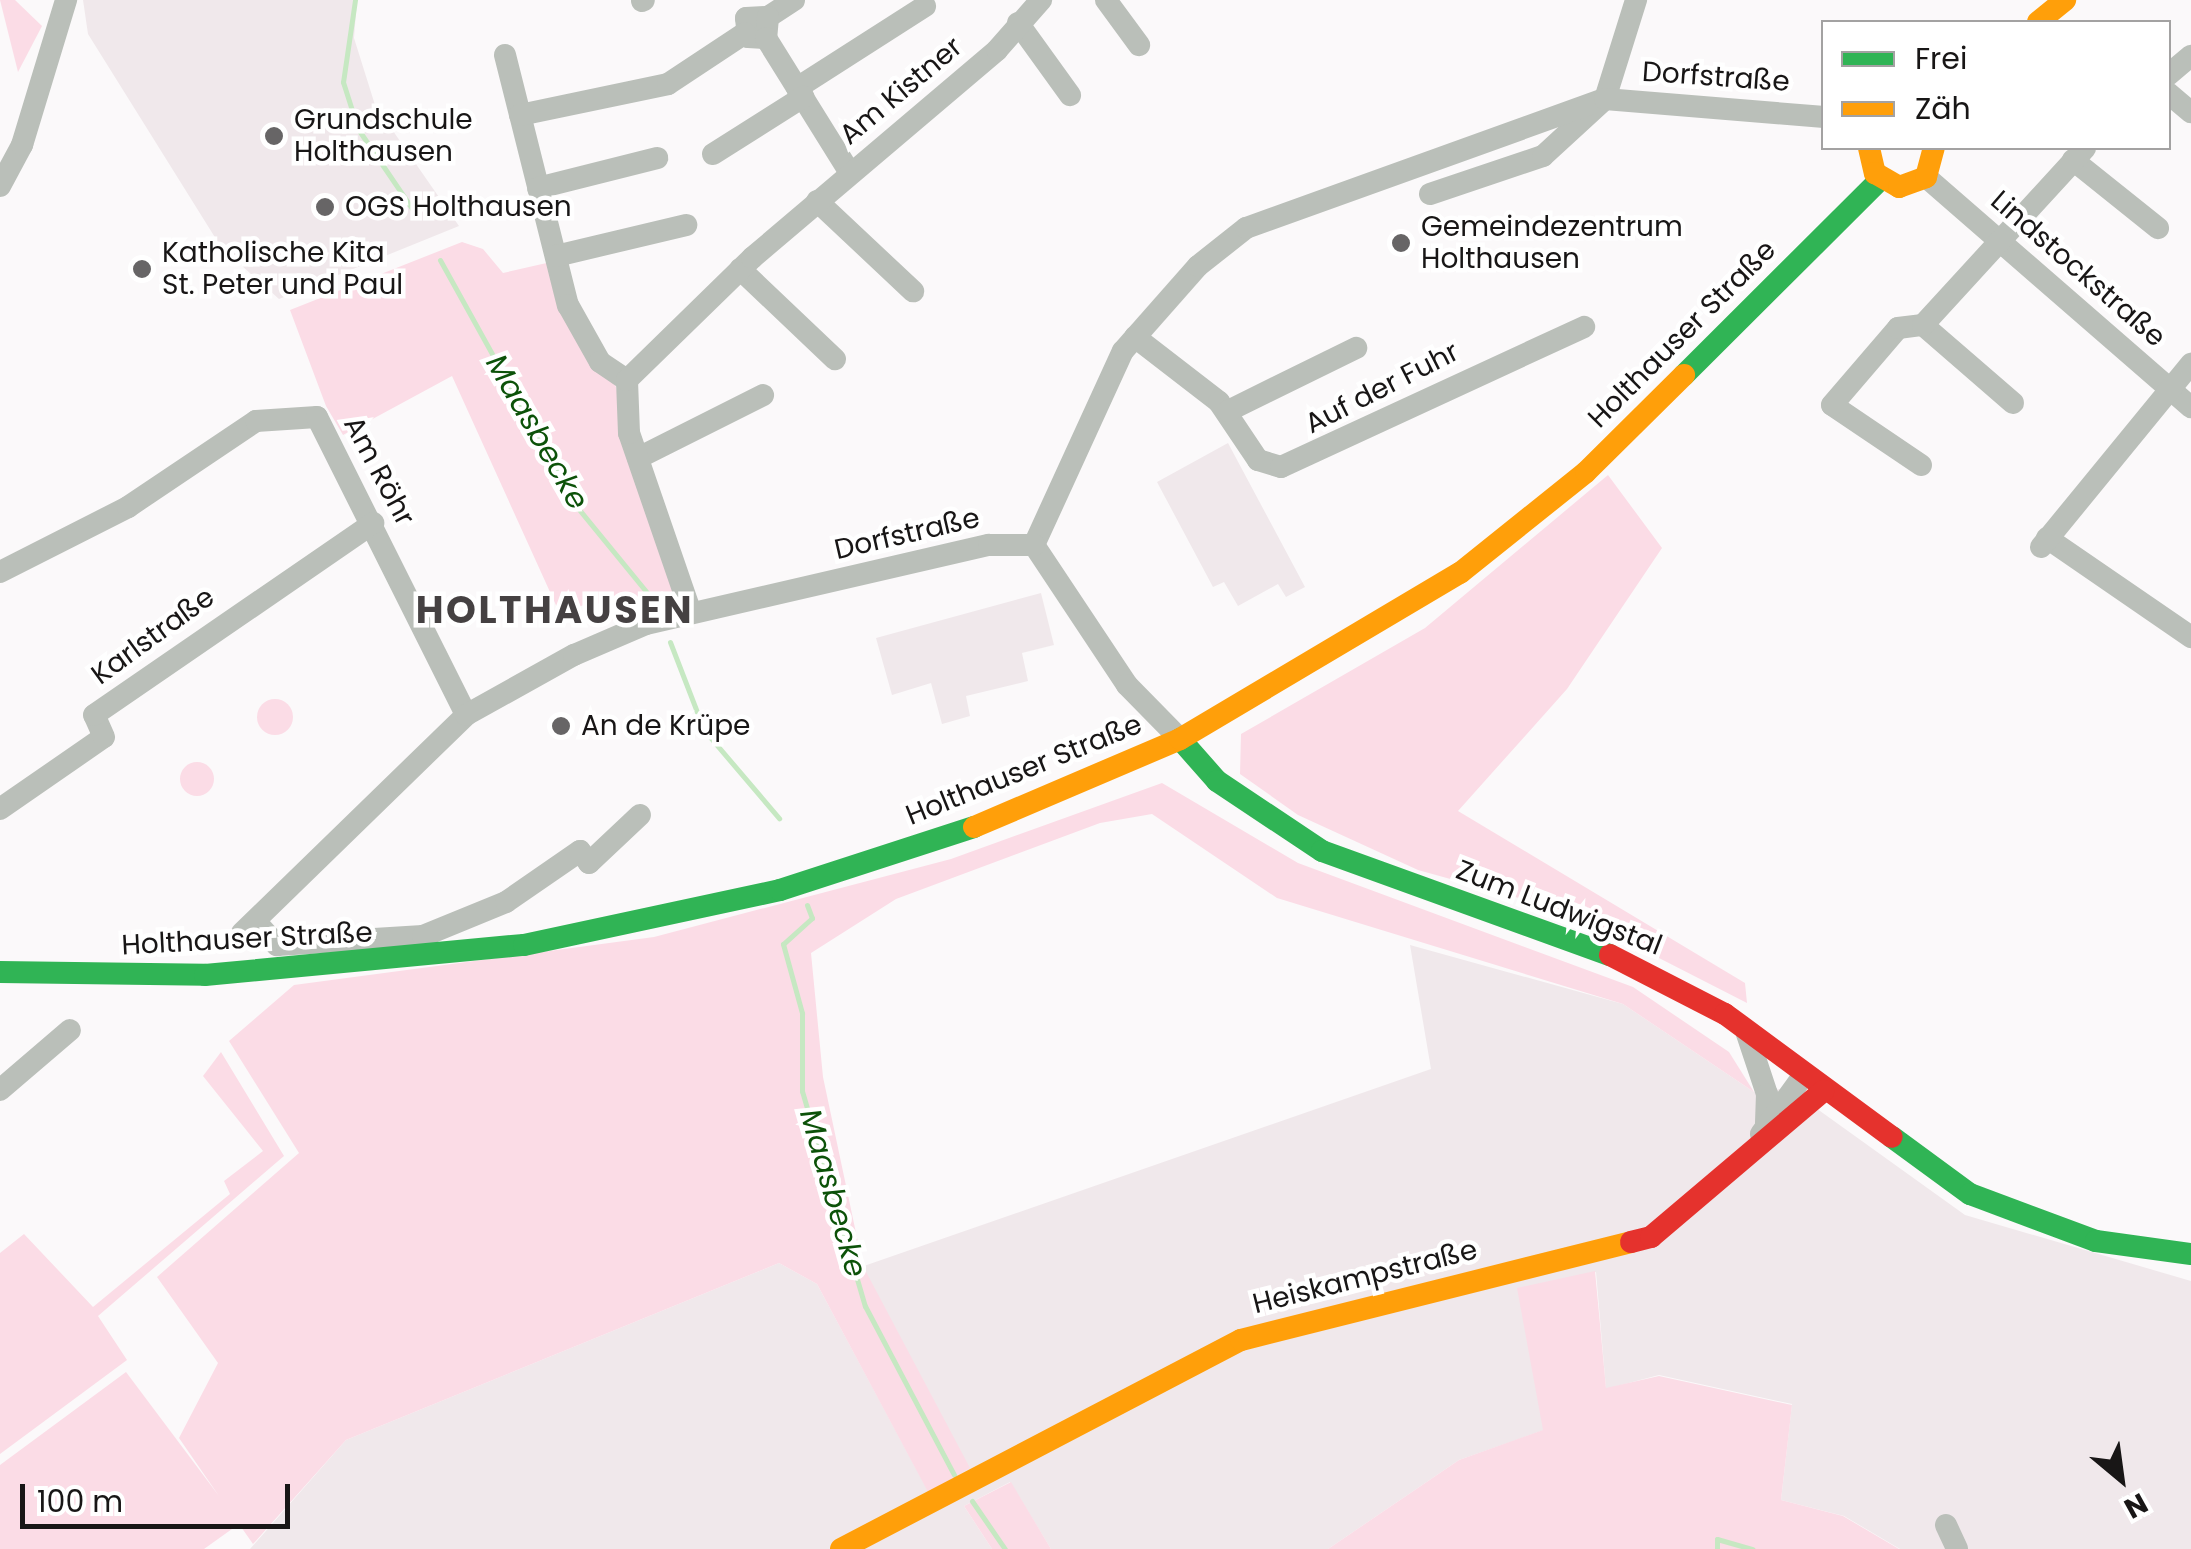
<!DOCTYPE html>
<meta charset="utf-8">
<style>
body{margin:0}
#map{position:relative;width:2191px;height:1549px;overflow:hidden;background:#fbf9fa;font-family:Poppins,sans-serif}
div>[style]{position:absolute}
.built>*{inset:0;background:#f0e8eb}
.green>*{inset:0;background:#fbdce6}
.round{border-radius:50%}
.stream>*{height:5px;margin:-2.5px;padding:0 2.5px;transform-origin:2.5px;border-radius:2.5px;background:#c6e8c2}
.street>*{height:22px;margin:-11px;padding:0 11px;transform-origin:11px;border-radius:11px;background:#babfb9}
.fast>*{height:22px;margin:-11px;padding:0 11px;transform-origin:11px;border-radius:11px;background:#30b455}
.slow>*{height:22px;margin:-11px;padding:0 11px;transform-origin:11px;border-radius:11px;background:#ff9f0a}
.jam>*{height:22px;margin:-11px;padding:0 11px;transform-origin:11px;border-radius:11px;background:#e5322d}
.dots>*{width:28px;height:28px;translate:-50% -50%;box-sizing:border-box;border:5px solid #fff;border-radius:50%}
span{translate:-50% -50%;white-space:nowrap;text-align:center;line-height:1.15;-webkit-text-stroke:9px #fff;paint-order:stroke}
.street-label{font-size:28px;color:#181616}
.poi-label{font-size:28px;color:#181616}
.left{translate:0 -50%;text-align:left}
.water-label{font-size:30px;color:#0c5209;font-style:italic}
.district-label{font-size:38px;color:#454142;font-weight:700;letter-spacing:2.5px}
.legend{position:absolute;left:1821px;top:20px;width:350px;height:130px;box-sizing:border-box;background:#fff;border:2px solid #a3a2a2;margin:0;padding:12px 18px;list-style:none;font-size:30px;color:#181616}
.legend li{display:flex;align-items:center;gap:20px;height:50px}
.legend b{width:50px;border:2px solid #a3a2a2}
.north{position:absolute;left:2071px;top:1429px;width:100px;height:100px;-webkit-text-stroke:8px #fff;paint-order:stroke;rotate:151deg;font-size:28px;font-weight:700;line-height:40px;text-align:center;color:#181616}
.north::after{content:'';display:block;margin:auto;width:35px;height:45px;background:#181616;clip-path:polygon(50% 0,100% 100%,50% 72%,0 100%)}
.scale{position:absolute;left:20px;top:1484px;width:270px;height:45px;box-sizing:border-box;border:5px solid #181616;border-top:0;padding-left:12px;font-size:30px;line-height:35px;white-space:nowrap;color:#181616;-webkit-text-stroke:8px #fff;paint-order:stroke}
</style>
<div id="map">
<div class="built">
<i style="clip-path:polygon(83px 0,357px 0,354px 38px,375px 105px,459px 226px,279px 299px,221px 247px,88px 34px)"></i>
<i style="clip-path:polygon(1228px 443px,1305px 587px,1286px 597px,1278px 584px,1238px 606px,1224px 582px,1213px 587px,1157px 482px)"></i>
<i style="clip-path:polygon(1041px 593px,1054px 645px,1022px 653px,1028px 681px,966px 696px,970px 716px,942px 724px,931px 683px,892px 695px,876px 638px)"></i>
<i style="clip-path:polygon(1410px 945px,1623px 1004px,1754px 1092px,1788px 1088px,1965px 1215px,2191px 1281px,2191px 1549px,1900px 1549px,1844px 1516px,1781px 1500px,1792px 1404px,1659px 1375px,1606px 1389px,1596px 1272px,1519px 1290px,1547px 1429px,1459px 1460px,1328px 1549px,1051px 1549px,1010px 1482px,964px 1506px,992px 1549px,250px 1549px,346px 1440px,779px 1263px,817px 1284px,928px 1491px,861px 1267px,1431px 1069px)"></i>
</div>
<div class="green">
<i style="clip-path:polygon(0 0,15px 0,42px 26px,18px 72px)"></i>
<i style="clip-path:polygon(462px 242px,483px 249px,503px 273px,551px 262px,616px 387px,675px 599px,607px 622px,597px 600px,560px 614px,452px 376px,343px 435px,326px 406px,290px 310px)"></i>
<i style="clip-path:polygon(1608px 475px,1662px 548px,1567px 689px,1458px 811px,1745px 983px,1747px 1003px,1569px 912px,1418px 870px,1298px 815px,1240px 774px,1241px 734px,1425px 628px)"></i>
<i class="round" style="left:257px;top:699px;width:36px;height:36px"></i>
<i class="round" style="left:180px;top:762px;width:34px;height:34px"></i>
<i style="clip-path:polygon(1162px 783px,1298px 863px,1633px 987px,1729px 1052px,1754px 1092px,1623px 1004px,1277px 898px,1152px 814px,1100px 823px,896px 899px,811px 953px,823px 1077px,863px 1266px,970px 1468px,928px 1492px,817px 1284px,779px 1263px,346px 1440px,253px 1544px,239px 1524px,204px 1549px,0 1549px,0 1465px,126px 1372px,219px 1496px,179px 1438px,218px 1363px,157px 1277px,299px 1153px,229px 1041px,294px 985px,654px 937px,951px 859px)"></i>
<i style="clip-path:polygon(221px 1052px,284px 1156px,98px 1316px,127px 1360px,0 1454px,0 1253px,24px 1234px,93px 1307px,230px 1194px,224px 1181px,263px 1151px,203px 1076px)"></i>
<i style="clip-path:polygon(1595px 1271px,1606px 1388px,1659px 1376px,1792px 1405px,1781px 1500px,1843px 1516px,1899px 1549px,1328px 1549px,1459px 1460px,1543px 1430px,1517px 1288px)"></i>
<i style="clip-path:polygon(1011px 1482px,1051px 1549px,992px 1549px,964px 1506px)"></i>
</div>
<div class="stream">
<i style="left:355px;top:0;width:83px;rotate:98.3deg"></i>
<i style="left:343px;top:82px;width:49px;rotate:72.3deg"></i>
<i style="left:358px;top:129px;width:102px;rotate:55.8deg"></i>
<i style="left:440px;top:260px;width:282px;rotate:61deg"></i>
<i style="left:577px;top:507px;width:114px;rotate:50.7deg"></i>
<i style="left:670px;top:642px;width:94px;rotate:68.9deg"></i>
<i style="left:704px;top:730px;width:116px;rotate:49.6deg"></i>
<i style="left:807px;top:905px;width:14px;rotate:69deg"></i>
<i style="left:812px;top:918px;width:39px;rotate:138deg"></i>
<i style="left:783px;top:944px;width:72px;rotate:74.6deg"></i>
<i style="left:802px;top:1013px;width:78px;rotate:90deg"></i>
<i style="left:802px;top:1091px;width:224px;rotate:73.7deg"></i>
<i style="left:865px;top:1306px;width:191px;rotate:62.2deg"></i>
<i style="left:972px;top:1501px;width:58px;rotate:55.5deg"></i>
<i style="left:1717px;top:1549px;width:10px;rotate:-90deg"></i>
<i style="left:1717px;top:1539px;width:37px;rotate:16deg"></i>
</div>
<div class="street">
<i style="left:1106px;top:0;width:56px;rotate:53.7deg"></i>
<i style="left:642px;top:1px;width:2px;rotate:-27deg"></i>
<i style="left:768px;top:17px;width:31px;rotate:-33deg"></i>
<i style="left:1018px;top:23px;width:89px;rotate:54.2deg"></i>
<i style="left:766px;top:38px;width:18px;rotate:-177deg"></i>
<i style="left:748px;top:37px;width:19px;rotate:-96deg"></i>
<i style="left:746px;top:18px;width:22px;rotate:-3deg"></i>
<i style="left:768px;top:17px;width:21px;rotate:95deg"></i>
<i style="left:766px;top:38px;width:159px;rotate:58.1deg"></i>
<i style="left:505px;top:55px;width:258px;rotate:75.9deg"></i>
<i style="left:568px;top:305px;width:65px;rotate:60.7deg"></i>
<i style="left:600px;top:362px;width:32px;rotate:34deg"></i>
<i style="left:2168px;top:75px;width:30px;rotate:-40deg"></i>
<i style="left:797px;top:88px;width:152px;rotate:-32.6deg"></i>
<i style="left:2168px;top:93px;width:30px;rotate:40deg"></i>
<i style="left:520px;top:115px;width:151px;rotate:-11.8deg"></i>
<i style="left:668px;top:84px;width:92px;rotate:-33.5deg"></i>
<i style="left:713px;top:154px;width:107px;rotate:-32.3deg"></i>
<i style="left:2073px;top:160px;width:109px;rotate:38.7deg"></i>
<i style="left:1926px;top:177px;width:351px;rotate:41deg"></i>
<i style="left:0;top:186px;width:47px;rotate:-61.8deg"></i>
<i style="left:22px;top:145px;width:152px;rotate:-73.1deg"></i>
<i style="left:538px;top:188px;width:123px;rotate:-14.1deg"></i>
<i style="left:1430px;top:194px;width:119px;rotate:-18.6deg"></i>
<i style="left:1543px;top:156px;width:84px;rotate:-42.6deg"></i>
<i style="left:1605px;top:99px;width:104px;rotate:-72.6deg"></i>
<i style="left:817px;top:201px;width:132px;rotate:43.2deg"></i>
<i style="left:556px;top:256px;width:134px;rotate:-13.4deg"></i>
<i style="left:740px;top:269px;width:131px;rotate:43.5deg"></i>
<i style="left:1923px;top:325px;width:119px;rotate:40.9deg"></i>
<i style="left:1135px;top:337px;width:106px;rotate:37.7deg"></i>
<i style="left:1219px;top:402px;width:70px;rotate:56.1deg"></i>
<i style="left:1258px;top:460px;width:24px;rotate:17deg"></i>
<i style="left:1281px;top:467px;width:334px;rotate:-24.8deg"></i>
<i style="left:1228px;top:411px;width:143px;rotate:-26.2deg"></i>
<i style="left:638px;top:458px;width:140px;rotate:-26.7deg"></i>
<i style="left:1921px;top:465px;width:107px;rotate:-146deg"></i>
<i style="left:1832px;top:405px;width:101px;rotate:-49.4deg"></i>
<i style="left:1898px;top:328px;width:25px;rotate:-7deg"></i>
<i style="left:1923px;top:325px;width:240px;rotate:-47.5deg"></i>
<i style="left:2047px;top:538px;width:175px;rotate:34.5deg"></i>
<i style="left:1034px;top:545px;width:213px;rotate:-65.4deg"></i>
<i style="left:1123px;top:351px;width:113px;rotate:-48.6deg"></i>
<i style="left:1198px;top:266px;width:61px;rotate:-38.4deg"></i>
<i style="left:1246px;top:228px;width:381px;rotate:-19.8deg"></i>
<i style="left:1605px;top:99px;width:220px;rotate:4.7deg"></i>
<i style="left:1034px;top:545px;width:168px;rotate:56.4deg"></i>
<i style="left:1127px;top:685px;width:76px;rotate:45.5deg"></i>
<i style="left:2041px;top:547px;width:237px;rotate:-50.7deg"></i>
<i style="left:0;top:572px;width:144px;rotate:-26.9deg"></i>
<i style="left:128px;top:507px;width:154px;rotate:-33.9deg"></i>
<i style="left:256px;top:421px;width:61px;rotate:-3.8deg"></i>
<i style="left:317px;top:417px;width:333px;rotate:63.4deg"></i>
<i style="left:691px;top:613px;width:190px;rotate:-109deg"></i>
<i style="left:629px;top:433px;width:53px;rotate:-92.2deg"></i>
<i style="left:627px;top:380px;width:175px;rotate:-44.3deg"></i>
<i style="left:752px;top:258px;width:321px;rotate:-40.3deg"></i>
<i style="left:997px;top:50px;width:67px;rotate:-48.7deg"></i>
<i style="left:0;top:809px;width:126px;rotate:-34.7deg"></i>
<i style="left:104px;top:737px;width:24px;rotate:-114deg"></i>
<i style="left:94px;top:715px;width:339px;rotate:-34.5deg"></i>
<i style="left:257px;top:923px;width:30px;rotate:48deg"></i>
<i style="left:277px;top:945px;width:146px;rotate:-3.5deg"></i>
<i style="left:423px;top:936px;width:90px;rotate:-22.3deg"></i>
<i style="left:506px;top:902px;width:90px;rotate:-34.6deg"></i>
<i style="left:580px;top:851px;width:15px;rotate:53deg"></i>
<i style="left:589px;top:863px;width:70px;rotate:-43.3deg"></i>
<i style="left:242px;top:933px;width:313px;rotate:-44.2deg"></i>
<i style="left:466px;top:715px;width:124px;rotate:-29.1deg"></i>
<i style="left:574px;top:655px;width:78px;rotate:-23.3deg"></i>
<i style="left:646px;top:624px;width:352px;rotate:-13deg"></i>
<i style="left:989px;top:545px;width:45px"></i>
<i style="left:1746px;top:1031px;width:66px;rotate:71.6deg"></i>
<i style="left:1767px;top:1094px;width:29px;rotate:92deg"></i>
<i style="left:0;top:1090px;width:92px;rotate:-40.6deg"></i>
<i style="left:1761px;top:1134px;width:72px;rotate:-54.1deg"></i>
<i style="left:1946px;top:1525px;width:26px;rotate:65deg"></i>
</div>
<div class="fast">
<i style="left:1684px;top:375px;width:278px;rotate:-44.9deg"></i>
<i style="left:1180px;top:739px;width:56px;rotate:48.6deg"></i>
<i style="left:1217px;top:781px;width:126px;rotate:33.7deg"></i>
<i style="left:1322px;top:851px;width:306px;rotate:19.9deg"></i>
<i style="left:0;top:972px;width:205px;rotate:0.8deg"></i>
<i style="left:205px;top:975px;width:320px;rotate:-5.4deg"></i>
<i style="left:524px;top:945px;width:262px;rotate:-12.1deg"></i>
<i style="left:780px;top:890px;width:204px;rotate:-18deg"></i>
<i style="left:1892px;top:1137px;width:97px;rotate:36.2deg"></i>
<i style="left:1970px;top:1194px;width:134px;rotate:20.5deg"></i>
<i style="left:2096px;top:1241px;width:96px;rotate:7.8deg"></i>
</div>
<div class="slow">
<i style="left:2038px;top:22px;width:35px;rotate:-39deg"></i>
<i style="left:1869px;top:148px;width:26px;rotate:77deg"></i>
<i style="left:1875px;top:173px;width:28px;rotate:30deg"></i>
<i style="left:1899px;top:187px;width:29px;rotate:-20deg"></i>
<i style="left:1926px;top:177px;width:30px;rotate:-75deg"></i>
<i style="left:974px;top:827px;width:224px;rotate:-23.1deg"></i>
<i style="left:1180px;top:739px;width:326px;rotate:-30.7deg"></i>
<i style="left:1460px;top:573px;width:161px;rotate:-38.7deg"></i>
<i style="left:1586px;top:472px;width:138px;rotate:-44.7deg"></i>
<i style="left:841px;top:1549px;width:451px;rotate:-27.6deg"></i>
<i style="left:1241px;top:1340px;width:402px;rotate:-14.1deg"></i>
</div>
<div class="jam">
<i style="left:1610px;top:955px;width:129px;rotate:27.2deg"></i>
<i style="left:1725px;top:1014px;width:207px;rotate:36.4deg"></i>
<i style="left:1631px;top:1242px;width:21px;rotate:-14deg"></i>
<i style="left:1651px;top:1237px;width:226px;rotate:-40.3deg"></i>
</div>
<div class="dots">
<i style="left:274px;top:136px;background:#676566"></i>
<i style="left:325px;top:207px;background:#676566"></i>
<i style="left:1401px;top:243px;background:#676566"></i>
<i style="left:142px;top:269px;background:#676566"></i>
<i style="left:561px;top:726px;background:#676566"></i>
</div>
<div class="street-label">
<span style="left:1716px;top:77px;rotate:4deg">Dorfstraße</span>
<span style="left:901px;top:91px;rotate:-40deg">Am Kistner</span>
<span style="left:2078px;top:269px;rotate:41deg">Lindstockstraße</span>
<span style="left:1682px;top:334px;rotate:-45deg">Holthauser Straße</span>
<span style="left:1382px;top:388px;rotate:-27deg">Auf der Fuhr</span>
<span style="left:379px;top:471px;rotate:62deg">Am Röhr</span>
<span style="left:907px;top:534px;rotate:-13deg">Dorfstraße</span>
<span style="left:153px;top:636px;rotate:-36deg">Karlstraße</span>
<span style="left:1024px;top:770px;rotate:-22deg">Holthauser Straße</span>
<span style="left:1559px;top:908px;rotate:21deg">Zum Ludwigstal</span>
<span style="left:247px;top:939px;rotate:-3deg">Holthauser Straße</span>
<span style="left:1365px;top:1277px;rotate:-14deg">Heiskampstraße</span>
</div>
<div class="poi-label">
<span class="left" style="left:294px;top:136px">Grundschule<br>Holthausen</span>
<span class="left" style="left:345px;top:207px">OGS Holthausen</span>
<span class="left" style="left:1421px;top:243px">Gemeindezentrum<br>Holthausen</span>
<span class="left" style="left:162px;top:269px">Katholische Kita<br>St. Peter und Paul</span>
<span class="left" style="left:581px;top:726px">An de Krüpe</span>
</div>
<div class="water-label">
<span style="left:537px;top:432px;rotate:60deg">Maasbecke</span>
<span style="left:833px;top:1193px;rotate:74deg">Maasbecke</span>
</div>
<div class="district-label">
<span style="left:555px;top:610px">HOLTHAUSEN</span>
</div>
<ul class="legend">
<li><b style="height:12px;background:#30b455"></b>Frei</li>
<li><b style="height:12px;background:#ff9f0a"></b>Zäh</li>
</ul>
<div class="north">N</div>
<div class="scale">100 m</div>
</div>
